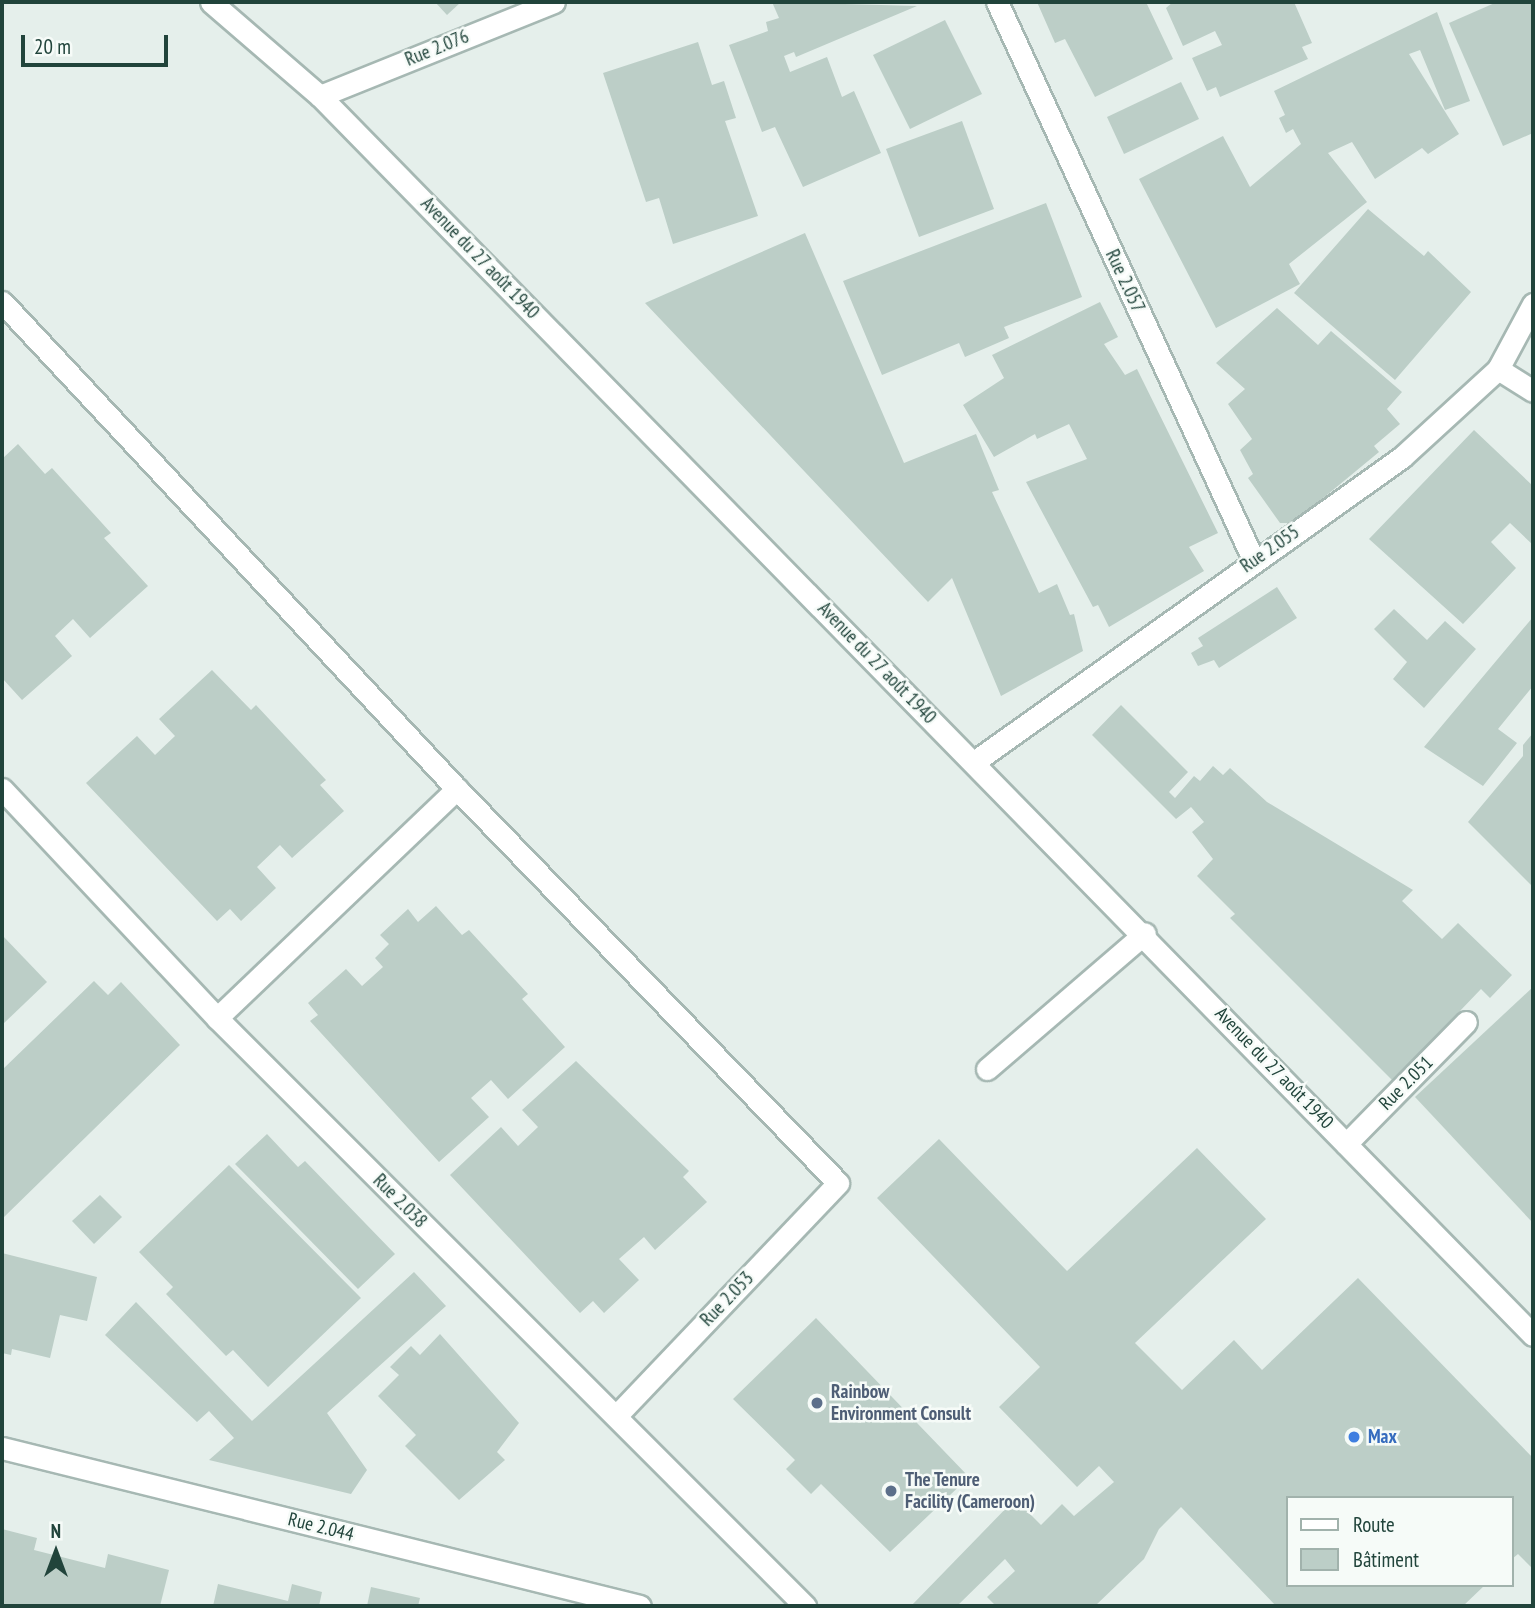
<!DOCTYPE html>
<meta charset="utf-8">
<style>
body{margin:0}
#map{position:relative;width:1535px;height:1608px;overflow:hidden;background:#e5efeb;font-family:"PT Sans Narrow",sans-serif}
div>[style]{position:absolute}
.building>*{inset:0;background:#bccec7}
.roads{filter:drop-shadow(2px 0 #a6b8b3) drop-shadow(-2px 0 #a6b8b3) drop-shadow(0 2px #a6b8b3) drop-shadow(0 -2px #a6b8b3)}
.street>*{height:21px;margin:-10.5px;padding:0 10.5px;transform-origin:10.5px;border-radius:10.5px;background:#fff}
.secondary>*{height:21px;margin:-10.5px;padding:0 10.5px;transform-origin:10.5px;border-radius:10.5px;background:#fff}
.dots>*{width:19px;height:19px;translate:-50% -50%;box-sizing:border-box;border:4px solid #f6fbf8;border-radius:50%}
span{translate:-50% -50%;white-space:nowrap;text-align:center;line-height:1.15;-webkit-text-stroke:5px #f6fbf8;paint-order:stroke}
.street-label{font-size:19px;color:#21443b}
.service-label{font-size:19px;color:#4e5e75;font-weight:700}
.left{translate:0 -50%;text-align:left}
.shop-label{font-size:19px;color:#366cbe;font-weight:700}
.frame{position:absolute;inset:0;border:4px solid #21443b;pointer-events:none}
.legend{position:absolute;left:1286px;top:1496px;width:228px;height:91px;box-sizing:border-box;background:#f6fbf8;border:2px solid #a1b2ac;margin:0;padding:9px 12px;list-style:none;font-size:21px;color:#21443b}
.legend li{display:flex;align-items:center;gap:14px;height:35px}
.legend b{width:35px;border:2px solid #a1b2ac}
.north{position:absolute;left:21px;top:1517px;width:70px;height:70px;-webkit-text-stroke:5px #f6fbf8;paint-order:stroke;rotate:0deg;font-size:19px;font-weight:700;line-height:28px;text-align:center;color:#21443b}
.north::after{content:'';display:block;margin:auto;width:24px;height:32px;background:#21443b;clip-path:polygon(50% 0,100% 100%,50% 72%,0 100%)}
.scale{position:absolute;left:21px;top:35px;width:147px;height:32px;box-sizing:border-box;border:4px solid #21443b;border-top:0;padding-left:9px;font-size:21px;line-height:24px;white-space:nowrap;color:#21443b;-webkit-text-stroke:5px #f6fbf8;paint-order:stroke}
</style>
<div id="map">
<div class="building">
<i style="clip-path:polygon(435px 2px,461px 2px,447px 15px)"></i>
<i style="clip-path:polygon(772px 2px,917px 6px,796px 57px,794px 52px,784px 56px,790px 72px,827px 57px,842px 97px,854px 91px,881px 153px,803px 187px,775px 127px,762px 132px,729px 45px,768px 31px,766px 22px,779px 18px)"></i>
<i style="clip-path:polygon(1037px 2px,1146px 2px,1173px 59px,1095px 97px,1065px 39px,1055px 43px)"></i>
<i style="clip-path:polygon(1173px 2px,1294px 2px,1312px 43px,1302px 47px,1308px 59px,1220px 97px,1216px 87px,1207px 91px,1192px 58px,1222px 45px,1215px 31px,1183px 46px,1166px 8px)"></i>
<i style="clip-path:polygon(1497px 2px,1533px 2px,1533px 133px,1503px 146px,1449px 23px)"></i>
<i style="clip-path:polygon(1437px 12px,1470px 101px,1445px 110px,1420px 50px,1409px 54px,1459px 134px,1428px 154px,1422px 148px,1375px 179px,1352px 142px,1328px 153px,1367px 202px,1289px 264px,1300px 284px,1216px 328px,1139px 179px,1223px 136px,1250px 187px,1301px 144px,1293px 129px,1286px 133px,1279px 118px,1285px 115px,1274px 91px)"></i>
<i style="clip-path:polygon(945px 20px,982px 94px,910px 129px,873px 55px)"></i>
<i style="clip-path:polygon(698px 42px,712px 85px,724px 81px,736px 118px,725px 121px,758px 216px,673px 244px,659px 198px,646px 202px,603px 73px)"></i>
<i style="clip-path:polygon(1181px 82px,1199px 119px,1124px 154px,1107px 117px)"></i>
<i style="clip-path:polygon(962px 121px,994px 209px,919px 237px,886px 149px)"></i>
<i style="clip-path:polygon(1046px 203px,1082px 297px,1004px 327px,1009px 338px,965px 357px,959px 343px,882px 375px,843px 281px)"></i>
<i style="clip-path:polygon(1368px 209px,1424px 256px,1428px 251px,1471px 292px,1395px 380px,1294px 293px)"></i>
<i style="clip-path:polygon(805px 233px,904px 463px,976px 434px,999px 490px,992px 492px,1039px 593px,1057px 584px,1070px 615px,1074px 614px,1083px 651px,1001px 696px,952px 578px,928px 602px,645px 303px)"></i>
<i style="clip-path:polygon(1100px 302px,1118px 337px,1104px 344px,1125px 375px,1137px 369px,1218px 533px,1189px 547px,1204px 571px,1109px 627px,1098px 605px,1093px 607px,1026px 482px,1087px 459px,1069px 424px,1037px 439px,1035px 434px,994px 457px,963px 405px,1004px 378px,992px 355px)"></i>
<i style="clip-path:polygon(1277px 308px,1318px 345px,1331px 331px,1402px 392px,1387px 409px,1400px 424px,1374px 446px,1379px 452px,1293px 523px,1280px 523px,1248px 478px,1253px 474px,1240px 450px,1252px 439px,1228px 404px,1245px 389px,1216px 363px)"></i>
<i style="clip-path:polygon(1474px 430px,1533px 486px,1533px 545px,1510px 523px,1491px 542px,1516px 568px,1463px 624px,1369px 539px)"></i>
<i style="clip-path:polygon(18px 444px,45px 474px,52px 468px,111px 533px,104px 538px,148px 586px,90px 638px,73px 619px,55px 636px,72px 656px,22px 700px,2px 678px,2px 459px)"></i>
<i style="clip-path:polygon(1277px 587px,1297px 618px,1219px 668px,1214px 660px,1198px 666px,1191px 653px,1203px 646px,1198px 638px)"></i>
<i style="clip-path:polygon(1394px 609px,1427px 640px,1445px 621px,1476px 649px,1424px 708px,1393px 679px,1407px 662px,1374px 629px)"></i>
<i style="clip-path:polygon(1533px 617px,1533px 686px,1498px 729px,1517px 743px,1483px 786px,1424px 747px)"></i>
<i style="clip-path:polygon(212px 670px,251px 710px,256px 705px,326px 780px,320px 785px,344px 811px,292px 858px,280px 845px,257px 867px,276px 888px,241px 921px,230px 909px,217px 921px,86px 783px,137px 736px,155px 755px,175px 736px,159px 719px)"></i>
<i style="clip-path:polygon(1121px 705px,1188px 772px,1169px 792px,1175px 798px,1194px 776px,1200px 781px,1213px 766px,1223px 775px,1230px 768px,1267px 802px,1413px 890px,1402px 901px,1442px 939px,1458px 923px,1512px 975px,1490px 998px,1481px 989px,1393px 1081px,1230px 918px,1235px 914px,1197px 876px,1213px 859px,1192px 832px,1204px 822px,1191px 807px,1176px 819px,1092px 735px)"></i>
<i style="clip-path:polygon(1533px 733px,1533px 885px,1532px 886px,1468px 822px,1523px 756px,1523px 745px)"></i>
<i style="clip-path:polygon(436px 906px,462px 935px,469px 930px,528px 994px,522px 999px,565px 1047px,508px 1099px,491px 1080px,471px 1098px,489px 1117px,439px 1162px,310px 1021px,318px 1015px,308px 1003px,346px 969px,362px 986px,383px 967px,375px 958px,389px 944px,380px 935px,408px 909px,418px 922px)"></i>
<i style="clip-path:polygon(2px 935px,47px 982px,2px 1025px)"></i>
<i style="clip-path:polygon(94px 981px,108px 995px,121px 982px,180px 1045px,2px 1219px,2px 1070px)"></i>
<i style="clip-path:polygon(1533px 987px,1533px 1223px,1415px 1097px)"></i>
<i style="clip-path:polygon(576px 1061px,689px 1171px,683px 1177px,707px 1202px,655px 1250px,644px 1237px,619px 1259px,639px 1280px,604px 1313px,593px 1301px,580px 1313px,450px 1175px,501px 1127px,518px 1146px,538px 1127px,522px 1110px)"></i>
<i style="clip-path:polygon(267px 1134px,298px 1167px,305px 1161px,395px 1254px,358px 1289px,235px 1164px)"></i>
<i style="clip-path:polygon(939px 1139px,1067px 1271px,1197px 1148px,1266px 1219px,1135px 1343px,1182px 1390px,1234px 1340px,1262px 1370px,1358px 1278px,1533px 1458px,1533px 1569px,1518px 1554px,1512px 1559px,1512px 1498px,1288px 1498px,1288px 1585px,1485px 1585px,1463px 1606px,1276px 1606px,1181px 1507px,1159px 1529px,1144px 1559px,1095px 1606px,996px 1606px,987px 1597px,1015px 1571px,1005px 1559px,957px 1606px,911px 1606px,1015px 1499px,1041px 1525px,1062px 1504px,1074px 1516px,1114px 1482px,1099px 1466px,1077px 1487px,999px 1407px,1040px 1367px,877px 1198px)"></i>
<i style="clip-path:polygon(229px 1165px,361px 1298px,268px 1387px,233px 1350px,226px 1356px,166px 1294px,173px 1287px,139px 1252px)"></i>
<i style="clip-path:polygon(100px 1195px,122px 1217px,94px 1244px,72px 1221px)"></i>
<i style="clip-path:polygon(2px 1253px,97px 1277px,87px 1321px,60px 1315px,50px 1358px,12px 1349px,11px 1355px,2px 1353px)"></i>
<i style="clip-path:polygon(414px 1272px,446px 1306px,327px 1413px,367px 1470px,351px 1494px,209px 1460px,234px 1438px,209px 1411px,197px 1422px,105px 1335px,136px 1302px,252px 1421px)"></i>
<i style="clip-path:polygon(816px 1318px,969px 1477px,890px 1552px,821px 1484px,811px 1494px,786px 1469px,795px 1460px,733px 1399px)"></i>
<i style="clip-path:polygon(440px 1334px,519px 1423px,497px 1452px,505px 1460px,459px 1500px,405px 1446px,416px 1435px,378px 1396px,399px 1375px,390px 1367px,411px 1346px,420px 1355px)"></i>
<i style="clip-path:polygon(2px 1529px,37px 1538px,34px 1550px,105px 1568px,108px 1554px,169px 1570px,160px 1606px,2px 1606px)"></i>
<i style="clip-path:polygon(218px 1584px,288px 1601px,292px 1584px,322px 1592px,319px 1606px,213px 1606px)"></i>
<i style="clip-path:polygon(371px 1587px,420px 1598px,418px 1606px,367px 1606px)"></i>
</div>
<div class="roads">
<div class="street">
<i style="left:997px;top:2px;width:613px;rotate:65.32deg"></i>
<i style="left:320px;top:96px;width:252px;rotate:-21.9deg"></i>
<i style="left:2px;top:302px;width:666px;rotate:46.95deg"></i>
<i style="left:457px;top:789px;width:548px;rotate:45.96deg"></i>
<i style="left:838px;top:1183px;width:322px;rotate:133.6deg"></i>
<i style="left:1498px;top:369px;width:41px;rotate:32.2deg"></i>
<i style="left:974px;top:762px;width:526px;rotate:-35.47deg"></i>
<i style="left:1402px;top:457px;width:130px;rotate:-42.5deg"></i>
<i style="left:1498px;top:369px;width:74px;rotate:-61.7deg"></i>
<i style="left:2px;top:789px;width:314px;rotate:46.8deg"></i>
<i style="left:217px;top:1018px;width:832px;rotate:45deg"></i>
<i style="left:217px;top:1018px;width:332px;rotate:-43.7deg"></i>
<i style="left:987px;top:1069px;width:208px;rotate:-40.7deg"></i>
<i style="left:1346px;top:1144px;width:171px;rotate:-45.5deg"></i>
<i style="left:2px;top:1448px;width:657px;rotate:13.91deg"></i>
</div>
<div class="secondary">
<i style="left:211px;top:2px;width:144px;rotate:40.8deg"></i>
<i style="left:320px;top:96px;width:1734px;rotate:45.61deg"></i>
</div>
</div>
<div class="dots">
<i style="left:817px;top:1403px;background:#5c6f8a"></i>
<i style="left:1354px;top:1437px;background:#3f7fe0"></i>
<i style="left:891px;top:1491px;background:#5c6f8a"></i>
</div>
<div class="street-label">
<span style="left:437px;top:48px;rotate:-22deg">Rue 2.076</span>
<span style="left:480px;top:258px;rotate:46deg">Avenue du 27 août 1940</span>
<span style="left:1125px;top:281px;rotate:65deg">Rue 2.057</span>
<span style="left:1270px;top:549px;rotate:-35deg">Rue 2.055</span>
<span style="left:877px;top:663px;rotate:46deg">Avenue du 27 août 1940</span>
<span style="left:1274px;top:1068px;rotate:46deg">Avenue du 27 août 1940</span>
<span style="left:1406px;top:1083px;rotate:-45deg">Rue 2.051</span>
<span style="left:400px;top:1201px;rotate:45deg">Rue 2.038</span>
<span style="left:727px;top:1299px;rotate:-46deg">Rue 2.053</span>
<span style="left:321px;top:1527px;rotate:14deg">Rue 2.044</span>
</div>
<div class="service-label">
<span class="left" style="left:831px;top:1403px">Rainbow<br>Environment Consult</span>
<span class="left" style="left:905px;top:1491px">The Tenure<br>Facility (Cameroon)</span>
</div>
<div class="shop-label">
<span class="left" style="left:1368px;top:1437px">Max</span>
</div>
<div class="frame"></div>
<ul class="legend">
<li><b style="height:9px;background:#fff"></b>Route</li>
<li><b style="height:19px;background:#bccec7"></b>Bâtiment</li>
</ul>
<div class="north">N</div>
<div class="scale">20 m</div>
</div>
